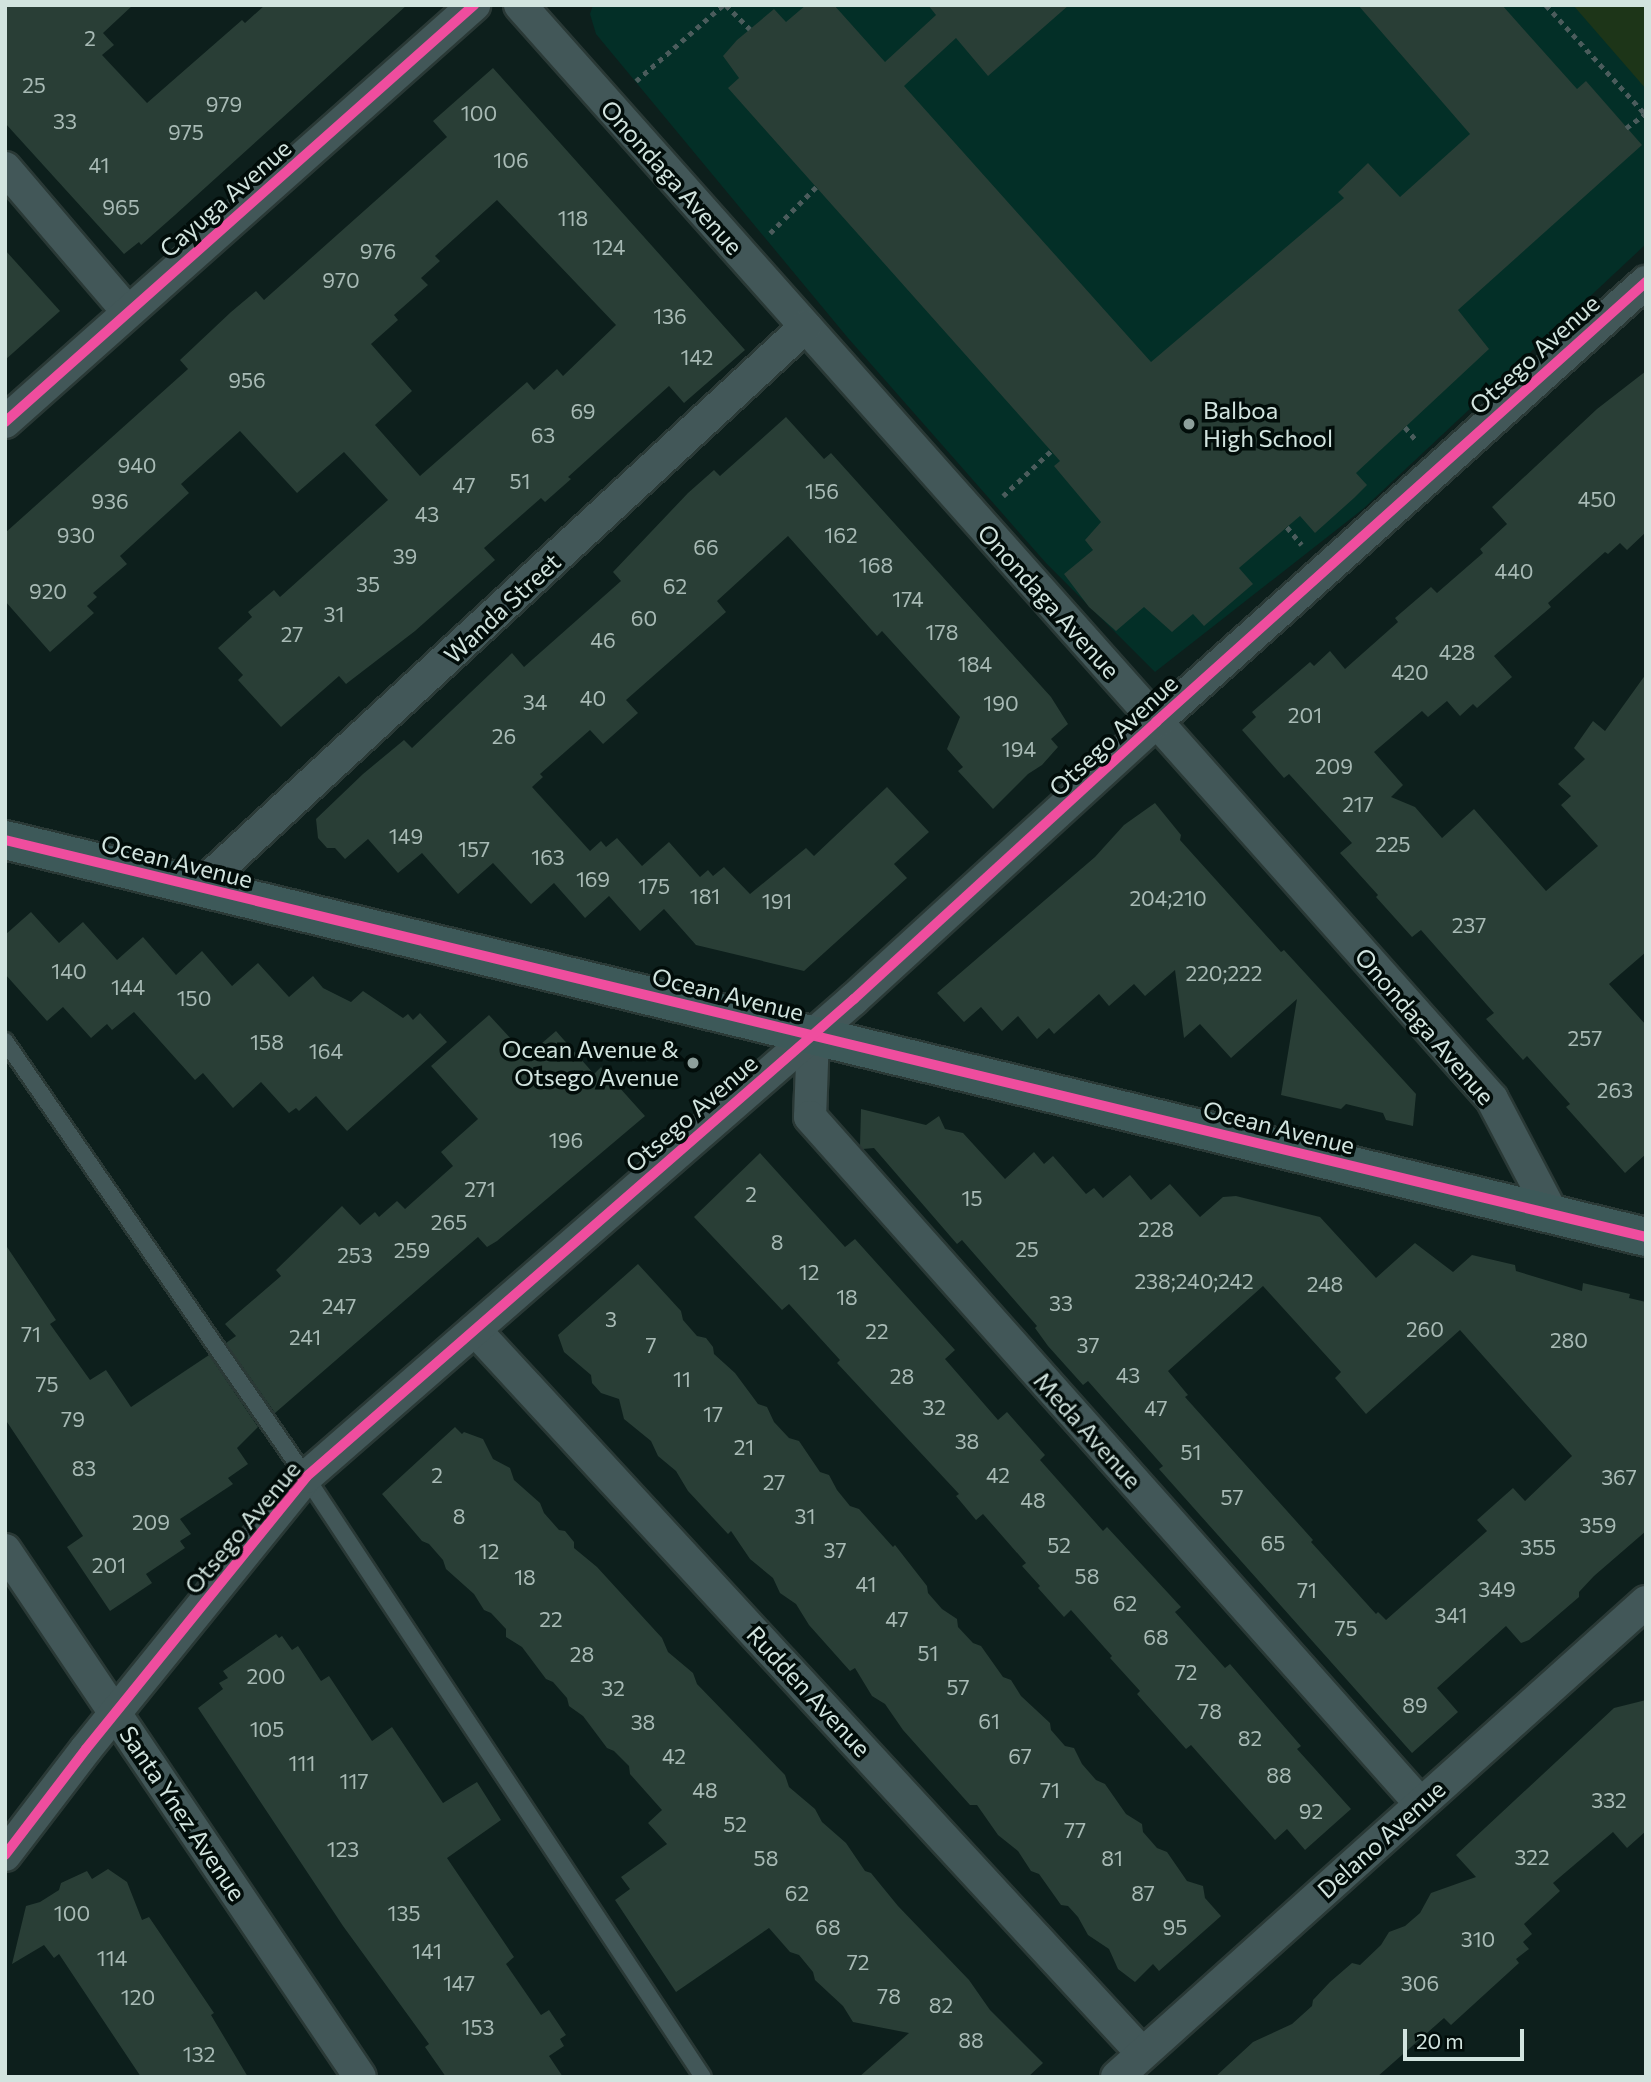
<!DOCTYPE html>
<style>
body{margin:0}
#map{position:relative;width:1651px;height:2082px;overflow:hidden;background:#0d1f1c;font-family:Commissioner,sans-serif}
div>[style]{position:absolute}
.built>*{inset:0;background:#032f27}
.green>*{inset:0;background:#1d3518}
.building>*{inset:0;background:#293e36}
.path>*{height:4.5px;margin-top:-2.25px;transform-origin:0;background:repeating-linear-gradient(90deg,#4b5c5c 0 5px,transparent 0 10px)}
.roads{filter:drop-shadow(2px 0 #2a3936) drop-shadow(-2px 0 #2a3936) drop-shadow(0 2px #2a3936) drop-shadow(0 -2px #2a3936)}
.service>*{height:16px;margin:-8px;padding:0 8px;transform-origin:8px;border-radius:8px;background:#425758}
.minor>*{height:32px;margin:-16px;padding:0 16px;transform-origin:16px;border-radius:16px;background:#425758}
.secondary>*{height:38px;margin:-19px;padding:0 19px;transform-origin:19px;border-radius:19px;background:#3d5959}
.cycleway>*{height:10px;margin:-5px;padding:0 5px;transform-origin:5px;border-radius:5px;background:#ef4d9e}
.dots>*{width:19px;height:19px;translate:-50% -50%;box-sizing:border-box;border:4px solid #020d0a;border-radius:50%}
span{translate:-50% -50%;white-space:nowrap;text-align:center;line-height:1.15;-webkit-text-stroke:7px #020d0a;paint-order:stroke}
.number-label{font-size:21px;color:#a8bab5}
.number-label span{-webkit-text-stroke-width:0}
.street-label{font-size:24px;color:#d2e4df}
.poi-label{font-size:24px;color:#d2e4df}
.left{translate:0 -50%;text-align:left}
.right{translate:-100% -50%;text-align:right}
.frame{position:absolute;inset:0;border:7px solid #d2e4df;pointer-events:none}
.scale{position:absolute;left:1403px;top:2029px;width:121px;height:32px;box-sizing:border-box;border:4px solid #d2e4df;border-top:0;padding-left:9px;font-size:21px;line-height:24px;white-space:nowrap;color:#d2e4df;-webkit-text-stroke:5px #020d0a;paint-order:stroke}
</style>
<div id="map">
<div class="built">
<i style="clip-path:polygon(593px 5px,1646px 5px,1646px 244px,1363px 509px,1155px 672px,1046px 563px,848px 338px,596px 34px,590px 14px)"></i>
</div>
<div class="green">
<i style="clip-path:polygon(1573px 5px,1646px 5px,1646px 89px)"></i>
</div>
<div class="building">
<i style="clip-path:polygon(5px 5px,133px 5px,103px 33px,114px 45px,102px 55px,147px 103px,242px 20px,245px 23px,265px 5px,407px 5px,175px 215px,141px 245px,139px 242px,124px 254px,5px 123px)"></i>
<i style="clip-path:polygon(806px 5px,834px 5px,885px 62px,936px 15px,928px 5px,1069px 5px,988px 76px,956px 38px,904px 86px,1151px 362px,1344px 198px,1338px 192px,1368px 163px,1400px 197px,1470px 134px,1358px 5px,1502px 5px,1577px 89px,1586px 81px,1642px 145px,1458px 310px,1489px 349px,1356px 473px,1367px 485px,1354px 498px,1315px 533px,1300px 516px,1239px 568px,1253px 584px,1204px 626px,1193px 614px,1172px 632px,1144px 607px,1116px 631px,1089px 607px,1064px 574px,1093px 550px,1085px 540px,1101px 522px,1054px 466px,1060px 461px,728px 88px,739px 78px,723px 56px,737px 40px,774px 9px,786px 22px)"></i>
<i style="clip-path:polygon(evenodd,493px 68px,745px 350px,684px 403px,669px 386px,568px 477px,571px 479px,545px 502px,541px 498px,484px 548px,495px 560px,415px 631px,346px 684px,339px 676px,281px 727px,238px 680px,243px 675px,218px 648px,252px 617px,248px 612px,274px 590px,280px 597px,388px 500px,344px 452px,297px 493px,240px 431px,181px 484px,189px 493px,120px 556px,127px 564px,93px 593px,97px 597px,87px 606px,94px 613px,50px 652px,5px 601px,5px 533px,188px 369px,180px 360px,231px 312px,256px 291px,264px 300px,447px 137px,433px 121px,493px 68px,497px 200px,616px 325px,563px 376px,557px 369px,534px 390px,527px 382px,420px 476px,375px 425px,412px 391px,371px 344px,398px 320px,394px 315px,428px 285px,421px 278px,440px 261px,435px 256px,497px 200px)"></i>
<i style="clip-path:polygon(5px 250px,60px 311px,5px 360px)"></i>
<i style="clip-path:polygon(1646px 371px,1646px 532px,1627px 550px,1620px 543px,1608px 554px,1605px 552px,1548px 603px,1551px 607px,1494px 656px,1512px 677px,1477px 708px,1473px 704px,1460px 716px,1447px 701px,1428px 717px,1422px 711px,1374px 752px,1403px 785px,1391px 797px,1415px 807px,1442px 838px,1474px 809px,1546px 891px,1598px 846px,1561px 805px,1571px 796px,1558px 784px,1585px 759px,1574px 748px,1593px 721px,1605px 731px,1646px 674px,1646px 952px,1609px 984px,1646px 1025px,1646px 1154px,1625px 1173px,1566px 1107px,1570px 1104px,1527px 1056px,1523px 1060px,1486px 1019px,1494px 1013px,1421px 930px,1412px 937px,1376px 897px,1378px 895px,1340px 853px,1352px 843px,1289px 774px,1284px 778px,1242px 730px,1256px 717px,1252px 712px,1310px 662px,1314px 666px,1330px 651px,1345px 669px,1398px 622px,1395px 618px,1431px 587px,1437px 593px,1483px 553px,1480px 549px,1507px 524px,1492px 507px,1597px 409px)"></i>
<i style="clip-path:polygon(786px 417px,824px 459px,831px 453px,1051px 697px,1068px 724px,1051px 739px,1058px 747px,1042px 765px,1028px 774px,993px 809px,958px 771px,963px 767px,947px 749px,960px 717px,882px 631px,877px 636px,788px 536px,717px 601px,726px 612px,626px 700px,638px 713px,603px 744px,590px 730px,540px 774px,543px 777px,532px 787px,590px 851px,601px 841px,606px 847px,617px 838px,642px 866px,669px 842px,700px 877px,708px 870px,713px 876px,724px 867px,750px 894px,806px 848px,814px 856px,887px 787px,929px 832px,894px 864px,907px 878px,804px 971px,696px 945px,664px 909px,640px 931px,609px 896px,585px 918px,554px 883px,531px 904px,493px 863px,458px 894px,422px 853px,398px 873px,368px 839px,345px 859px,335px 848px,327px 848px,318px 838px,316px 819px,363px 774px,404px 740px,412px 748px,512px 653px,524px 667px,621px 581px,613px 572px,688px 493px,714px 470px,720px 476px)"></i>
<i style="clip-path:polygon(1155px 803px,1181px 835px,1180px 840px,1281px 952px,1284px 950px,1416px 1094px,1413px 1126px,1386px 1120px,1383px 1113px,1346px 1104px,1341px 1109px,1281px 1095px,1297px 999px,1231px 1058px,1200px 1024px,1184px 1038px,1175px 970px,1145px 996px,1134px 984px,1109px 1006px,1099px 994px,1054px 1034px,1049px 1028px,1037px 1039px,1018px 1016px,1002px 1031px,981px 1007px,964px 1022px,937px 993px,1095px 857px,1124px 825px)"></i>
<i style="clip-path:polygon(31px 912px,59px 943px,83px 922px,117px 960px,143px 937px,176px 975px,202px 951px,232px 986px,258px 963px,289px 997px,313px 976px,323px 988px,351px 1002px,363px 991px,403px 1018px,408px 1014px,413px 1020px,420px 1013px,447px 1042px,347px 1131px,316px 1096px,299px 1111px,296px 1108px,289px 1113px,261px 1082px,233px 1108px,203px 1073px,195px 1080px,134px 1012px,112px 1030px,107px 1024px,91px 1038px,63px 1007px,47px 1021px,5px 974px,5px 935px)"></i>
<i style="clip-path:polygon(489px 1015px,527px 1056px,556px 1031px,594px 1074px,601px 1067px,645px 1116px,497px 1241px,487px 1247px,478px 1237px,275px 1413px,226px 1343px,236px 1336px,225px 1324px,281px 1276px,276px 1270px,342px 1206px,360px 1225px,375px 1212px,379px 1217px,397px 1201px,405px 1209px,453px 1166px,441px 1152px,478px 1119px,431px 1066px)"></i>
<i style="clip-path:polygon(evenodd,861px 1109px,926px 1125px,939px 1116px,945px 1129px,963px 1133px,1005px 1179px,1034px 1152px,1044px 1164px,1053px 1156px,1086px 1194px,1094px 1188px,1103px 1198px,1130px 1175px,1151px 1200px,1170px 1184px,1200px 1217px,1223px 1197px,1236px 1196px,1320px 1217px,1376px 1278px,1415px 1243px,1453px 1272px,1472px 1255px,1515px 1265px,1516px 1271px,1582px 1291px,1583px 1283px,1630px 1294px,1629px 1298px,1646px 1302px,1646px 1531px,1594px 1576px,1579px 1592px,1579px 1597px,1529px 1640px,1521px 1643px,1506px 1626px,1437px 1688px,1458px 1712px,1412px 1753px,1159px 1469px,1163px 1466px,1088px 1381px,1083px 1385px,1048px 1346px,1035px 1328px,1037px 1326px,962px 1240px,957px 1244px,874px 1148px,863px 1149px,860px 1146px,861px 1109px,1263px 1286px,1341px 1372px,1335px 1378px,1366px 1414px,1460px 1330px,1572px 1456px,1525px 1501px,1513px 1488px,1477px 1520px,1487px 1531px,1386px 1620px,1378px 1612px,1376px 1614px,1311px 1542px,1313px 1540px,1185px 1397px,1188px 1395px,1168px 1371px,1263px 1286px)"></i>
<i style="clip-path:polygon(760px 1153px,845px 1247px,855px 1239px,955px 1350px,945px 1359px,998px 1420px,1007px 1412px,1045px 1455px,1040px 1460px,1103px 1531px,1107px 1527px,1181px 1607px,1175px 1612px,1225px 1668px,1230px 1664px,1301px 1746px,1297px 1749px,1351px 1809px,1305px 1850px,1287px 1829px,1275px 1840px,1191px 1745px,1186px 1749px,1137px 1694px,1140px 1691px,1110px 1658px,1112px 1656px,1071px 1610px,1064px 1617px,1038px 1588px,1040px 1586px,1022px 1566px,1026px 1563px,983px 1514px,976px 1520px,956px 1496px,959px 1494px,837px 1363px,840px 1360px,789px 1304px,782px 1310px,694px 1217px)"></i>
<i style="clip-path:polygon(5px 1244px,56px 1320px,50px 1324px,90px 1380px,106px 1370px,131px 1407px,209px 1355px,258px 1427px,237px 1448px,248px 1464px,228px 1478px,233px 1484px,180px 1519px,191px 1534px,180px 1541px,185px 1548px,146px 1574px,152px 1583px,110px 1611px,67px 1547px,83px 1536px,5px 1419px)"></i>
<i style="clip-path:polygon(638px 1264px,681px 1311px,683px 1320px,697px 1336px,706px 1338px,713px 1347px,714px 1354px,735px 1373px,758px 1404px,767px 1407px,774px 1422px,789px 1438px,799px 1441px,820px 1472px,829px 1475px,837px 1490px,850px 1506px,859px 1509px,893px 1547px,895px 1545px,927px 1586px,928px 1593px,942px 1609px,957px 1619px,958px 1627px,973px 1643px,981px 1646px,1003px 1677px,1011px 1680px,1021px 1696px,1050px 1723px,1051px 1730px,1065px 1746px,1074px 1748px,1082px 1764px,1096px 1780px,1105px 1784px,1126px 1814px,1142px 1824px,1143px 1832px,1157px 1848px,1167px 1852px,1187px 1881px,1203px 1886px,1205px 1898px,1221px 1916px,1159px 1971px,1153px 1964px,1135px 1982px,1118px 1969px,1109px 1949px,1088px 1935px,1078px 1917px,1068px 1906px,1061px 1905px,1039px 1874px,1031px 1871px,1018px 1851px,998px 1835px,977px 1805px,970px 1805px,903px 1730px,885px 1704px,872px 1696px,855px 1668px,850px 1671px,809px 1625px,796px 1604px,780px 1593px,773px 1578px,750px 1559px,731px 1531px,728px 1534px,688px 1491px,676px 1471px,658px 1456px,651px 1441px,624px 1419px,619px 1399px,601px 1393px,592px 1383px,591px 1375px,564px 1352px,558px 1335px)"></i>
<i style="clip-path:polygon(455px 1427px,462px 1434px,464px 1432px,483px 1439px,493px 1459px,510px 1468px,514px 1480px,540px 1503px,544px 1513px,559px 1530px,565px 1531px,574px 1542px,574px 1548px,597px 1567px,662px 1638px,668px 1652px,693px 1673px,697px 1684px,785px 1775px,789px 1787px,815px 1809px,822px 1822px,846px 1843px,865px 1871px,871px 1873px,898px 1906px,969px 1980px,990px 2010px,1043px 2063px,1028px 2077px,859px 2077px,909px 2033px,853px 2022px,843px 2006px,815px 1980px,813px 1972px,799px 1955px,790px 1952px,769px 1928px,676px 1992px,615px 1900px,630px 1889px,621px 1877px,667px 1844px,648px 1823px,662px 1810px,630px 1774px,629px 1766px,614px 1751px,607px 1748px,583px 1716px,569px 1706px,567px 1698px,553px 1682px,546px 1679px,522px 1647px,506px 1637px,506px 1629px,491px 1613px,484px 1610px,474px 1594px,446px 1569px,443px 1560px,429px 1544px,422px 1541px,382px 1494px)"></i>
<i style="clip-path:polygon(276px 1634px,279px 1638px,282px 1636px,292px 1650px,298px 1646px,321px 1681px,329px 1676px,372px 1741px,392px 1727px,443px 1803px,477px 1782px,501px 1820px,447px 1858px,514px 1957px,506px 1964px,541px 2015px,549px 2010px,566px 2035px,560px 2039px,564px 2046px,549px 2056px,563px 2077px,446px 2077px,425px 2047px,429px 2044px,343px 1926px,198px 1708px,223px 1689px,219px 1683px,228px 1678px,223px 1671px)"></i>
<i style="clip-path:polygon(1646px 1700px,1646px 1831px,1627px 1848px,1613px 1832px,1553px 1883px,1560px 1891px,1524px 1924px,1532px 1934px,1523px 1942px,1529px 1949px,1516px 1959px,1519px 1963px,1451px 2025px,1444px 2018px,1377px 2077px,1215px 2077px,1253px 2042px,1292px 2024px,1312px 2006px,1313px 2000px,1330px 1982px,1352px 1963px,1360px 1965px,1381px 1945px,1389px 1932px,1405px 1926px,1420px 1913px,1431px 1893px,1476px 1877px,1456px 1855px,1614px 1708px)"></i>
<i style="clip-path:polygon(108px 1869px,127px 1882px,142px 1920px,149px 1917px,214px 2013px,211px 2015px,248px 2077px,141px 2077px,59px 1954px,54px 1958px,44px 1945px,12px 1964px,26px 1906px,40px 1902px,59px 1890px,61px 1883px,87px 1871px,92px 1879px)"></i>
</div>
<div class="path">
<i style="left:726px;top:5px;width:34px;rotate:45deg"></i>
<i style="left:1546px;top:5px;width:149px;rotate:47.7deg"></i>
<i style="left:636px;top:81px;width:116px;rotate:-41.1deg"></i>
<i style="left:1626px;top:128px;width:24px;rotate:-36deg"></i>
<i style="left:770px;top:233px;width:65px;rotate:-45deg"></i>
<i style="left:1405px;top:427px;width:16px;rotate:50deg"></i>
<i style="left:1003px;top:496px;width:66px;rotate:-43.2deg"></i>
<i style="left:1287px;top:527px;width:23px;rotate:50deg"></i>
</div>
<div class="roads">
<div class="service">
<i style="left:5px;top:1041px;width:530px;rotate:55.38deg"></i>
<i style="left:306px;top:1477px;width:719px;rotate:56.51deg"></i>
</div>
<div class="minor">
<i style="left:520px;top:5px;width:1463px;rotate:48.38deg"></i>
<i style="left:1492px;top:1099px;width:131px;rotate:62.3deg"></i>
<i style="left:5px;top:168px;width:189px;rotate:49.5deg"></i>
<i style="left:5px;top:422px;width:628px;rotate:-41.64deg"></i>
<i style="left:198px;top:888px;width:827px;rotate:-42.74deg"></i>
<i style="left:813px;top:1036px;width:81px;rotate:92.1deg"></i>
<i style="left:810px;top:1117px;width:918px;rotate:48.36deg"></i>
<i style="left:475px;top:1330px;width:984px;rotate:47.31deg"></i>
<i style="left:5px;top:1550px;width:635px;rotate:56.03deg"></i>
<i style="left:5px;top:1855px;width:133px;rotate:-52.6deg"></i>
<i style="left:86px;top:1749px;width:350px;rotate:-51deg"></i>
<i style="left:306px;top:1477px;width:727px;rotate:-41.1deg"></i>
<i style="left:854px;top:999px;width:410px;rotate:-42.5deg"></i>
<i style="left:1156px;top:722px;width:659px;rotate:-41.92deg"></i>
<i style="left:1117px;top:2077px;width:711px;rotate:-41.92deg"></i>
</div>
<div class="secondary">
<i style="left:5px;top:840px;width:1688px;rotate:13.6deg"></i>
</div>
</div>
<div class="cycleway">
<i style="left:5px;top:422px;width:628px;rotate:-41.64deg"></i>
<i style="left:5px;top:840px;width:1688px;rotate:13.6deg"></i>
<i style="left:5px;top:1855px;width:133px;rotate:-52.6deg"></i>
<i style="left:86px;top:1749px;width:350px;rotate:-51deg"></i>
<i style="left:306px;top:1477px;width:727px;rotate:-41.1deg"></i>
<i style="left:854px;top:999px;width:410px;rotate:-42.5deg"></i>
<i style="left:1156px;top:722px;width:659px;rotate:-41.92deg"></i>
</div>
<div class="dots">
<i style="left:1189px;top:424px;background:#8d9f9b"></i>
<i style="left:693px;top:1063px;background:#8d9f9b"></i>
</div>
<div class="number-label">
<span style="left:90px;top:38px">2</span>
<span style="left:34px;top:85px">25</span>
<span style="left:224px;top:104px">979</span>
<span style="left:479px;top:113px">100</span>
<span style="left:65px;top:121px">33</span>
<span style="left:186px;top:132px">975</span>
<span style="left:511px;top:160px">106</span>
<span style="left:99px;top:165px">41</span>
<span style="left:121px;top:207px">965</span>
<span style="left:573px;top:218px">118</span>
<span style="left:609px;top:247px">124</span>
<span style="left:378px;top:251px">976</span>
<span style="left:341px;top:280px">970</span>
<span style="left:670px;top:316px">136</span>
<span style="left:697px;top:357px">142</span>
<span style="left:247px;top:380px">956</span>
<span style="left:583px;top:411px">69</span>
<span style="left:543px;top:435px">63</span>
<span style="left:137px;top:465px">940</span>
<span style="left:520px;top:481px">51</span>
<span style="left:464px;top:485px">47</span>
<span style="left:822px;top:491px">156</span>
<span style="left:1597px;top:499px">450</span>
<span style="left:110px;top:501px">936</span>
<span style="left:427px;top:514px">43</span>
<span style="left:76px;top:535px">930</span>
<span style="left:841px;top:535px">162</span>
<span style="left:706px;top:547px">66</span>
<span style="left:405px;top:556px">39</span>
<span style="left:876px;top:565px">168</span>
<span style="left:1514px;top:571px">440</span>
<span style="left:368px;top:584px">35</span>
<span style="left:675px;top:586px">62</span>
<span style="left:48px;top:591px">920</span>
<span style="left:908px;top:599px">174</span>
<span style="left:334px;top:614px">31</span>
<span style="left:644px;top:618px">60</span>
<span style="left:942px;top:632px">178</span>
<span style="left:292px;top:634px">27</span>
<span style="left:603px;top:640px">46</span>
<span style="left:1457px;top:652px">428</span>
<span style="left:975px;top:664px">184</span>
<span style="left:1410px;top:672px">420</span>
<span style="left:593px;top:698px">40</span>
<span style="left:535px;top:702px">34</span>
<span style="left:1001px;top:703px">190</span>
<span style="left:1305px;top:715px">201</span>
<span style="left:504px;top:736px">26</span>
<span style="left:1019px;top:749px">194</span>
<span style="left:1334px;top:766px">209</span>
<span style="left:1358px;top:804px">217</span>
<span style="left:406px;top:836px">149</span>
<span style="left:1393px;top:844px">225</span>
<span style="left:474px;top:849px">157</span>
<span style="left:548px;top:857px">163</span>
<span style="left:593px;top:879px">169</span>
<span style="left:654px;top:886px">175</span>
<span style="left:705px;top:896px">181</span>
<span style="left:1168px;top:898px">204;210</span>
<span style="left:777px;top:901px">191</span>
<span style="left:1469px;top:925px">237</span>
<span style="left:69px;top:971px">140</span>
<span style="left:1224px;top:973px">220;222</span>
<span style="left:128px;top:987px">144</span>
<span style="left:194px;top:998px">150</span>
<span style="left:1585px;top:1038px">257</span>
<span style="left:267px;top:1042px">158</span>
<span style="left:326px;top:1051px">164</span>
<span style="left:1615px;top:1090px">263</span>
<span style="left:566px;top:1140px">196</span>
<span style="left:480px;top:1189px">271</span>
<span style="left:751px;top:1194px">2</span>
<span style="left:972px;top:1198px">15</span>
<span style="left:449px;top:1222px">265</span>
<span style="left:1156px;top:1229px">228</span>
<span style="left:777px;top:1242px">8</span>
<span style="left:1027px;top:1249px">25</span>
<span style="left:412px;top:1250px">259</span>
<span style="left:355px;top:1255px">253</span>
<span style="left:809px;top:1272px">12</span>
<span style="left:1194px;top:1281px">238;240;242</span>
<span style="left:1325px;top:1284px">248</span>
<span style="left:847px;top:1297px">18</span>
<span style="left:1061px;top:1303px">33</span>
<span style="left:339px;top:1306px">247</span>
<span style="left:611px;top:1319px">3</span>
<span style="left:1425px;top:1329px">260</span>
<span style="left:877px;top:1331px">22</span>
<span style="left:31px;top:1334px">71</span>
<span style="left:305px;top:1337px">241</span>
<span style="left:1569px;top:1340px">280</span>
<span style="left:651px;top:1345px">7</span>
<span style="left:1088px;top:1345px">37</span>
<span style="left:1128px;top:1375px">43</span>
<span style="left:902px;top:1376px">28</span>
<span style="left:682px;top:1379px">11</span>
<span style="left:47px;top:1384px">75</span>
<span style="left:934px;top:1407px">32</span>
<span style="left:1156px;top:1408px">47</span>
<span style="left:713px;top:1414px">17</span>
<span style="left:73px;top:1419px">79</span>
<span style="left:967px;top:1441px">38</span>
<span style="left:744px;top:1447px">21</span>
<span style="left:1191px;top:1452px">51</span>
<span style="left:84px;top:1468px">83</span>
<span style="left:437px;top:1475px">2</span>
<span style="left:998px;top:1475px">42</span>
<span style="left:1619px;top:1477px">367</span>
<span style="left:774px;top:1482px">27</span>
<span style="left:1232px;top:1497px">57</span>
<span style="left:1033px;top:1500px">48</span>
<span style="left:459px;top:1516px">8</span>
<span style="left:805px;top:1516px">31</span>
<span style="left:151px;top:1522px">209</span>
<span style="left:1598px;top:1525px">359</span>
<span style="left:1273px;top:1543px">65</span>
<span style="left:1059px;top:1545px">52</span>
<span style="left:1538px;top:1547px">355</span>
<span style="left:835px;top:1550px">37</span>
<span style="left:489px;top:1551px">12</span>
<span style="left:109px;top:1565px">201</span>
<span style="left:1087px;top:1576px">58</span>
<span style="left:525px;top:1577px">18</span>
<span style="left:866px;top:1584px">41</span>
<span style="left:1497px;top:1589px">349</span>
<span style="left:1307px;top:1590px">71</span>
<span style="left:1125px;top:1603px">62</span>
<span style="left:1451px;top:1615px">341</span>
<span style="left:551px;top:1619px">22</span>
<span style="left:897px;top:1619px">47</span>
<span style="left:1346px;top:1628px">75</span>
<span style="left:1156px;top:1637px">68</span>
<span style="left:928px;top:1653px">51</span>
<span style="left:582px;top:1654px">28</span>
<span style="left:1186px;top:1672px">72</span>
<span style="left:266px;top:1676px">200</span>
<span style="left:958px;top:1687px">57</span>
<span style="left:613px;top:1688px">32</span>
<span style="left:1415px;top:1705px">89</span>
<span style="left:1210px;top:1711px">78</span>
<span style="left:989px;top:1721px">61</span>
<span style="left:643px;top:1722px">38</span>
<span style="left:267px;top:1729px">105</span>
<span style="left:1250px;top:1738px">82</span>
<span style="left:674px;top:1756px">42</span>
<span style="left:1020px;top:1756px">67</span>
<span style="left:302px;top:1763px">111</span>
<span style="left:1279px;top:1775px">88</span>
<span style="left:354px;top:1781px">117</span>
<span style="left:705px;top:1790px">48</span>
<span style="left:1050px;top:1790px">71</span>
<span style="left:1609px;top:1800px">332</span>
<span style="left:1311px;top:1811px">92</span>
<span style="left:735px;top:1824px">52</span>
<span style="left:1075px;top:1830px">77</span>
<span style="left:343px;top:1849px">123</span>
<span style="left:1532px;top:1857px">322</span>
<span style="left:766px;top:1858px">58</span>
<span style="left:1112px;top:1858px">81</span>
<span style="left:797px;top:1893px">62</span>
<span style="left:1143px;top:1893px">87</span>
<span style="left:72px;top:1913px">100</span>
<span style="left:404px;top:1913px">135</span>
<span style="left:828px;top:1927px">68</span>
<span style="left:1175px;top:1927px">95</span>
<span style="left:1478px;top:1939px">310</span>
<span style="left:427px;top:1951px">141</span>
<span style="left:112px;top:1958px">114</span>
<span style="left:858px;top:1962px">72</span>
<span style="left:459px;top:1983px">147</span>
<span style="left:1420px;top:1983px">306</span>
<span style="left:889px;top:1996px">78</span>
<span style="left:138px;top:1997px">120</span>
<span style="left:941px;top:2005px">82</span>
<span style="left:478px;top:2027px">153</span>
<span style="left:971px;top:2040px">88</span>
<span style="left:199px;top:2054px">132</span>
</div>
<div class="street-label">
<span style="left:672px;top:177px;rotate:48deg">Onondaga Avenue</span>
<span style="left:225px;top:198px;rotate:-41deg">Cayuga Avenue</span>
<span style="left:1534px;top:354px;rotate:-42deg">Otsego Avenue</span>
<span style="left:1049px;top:601px;rotate:48deg">Onondaga Avenue</span>
<span style="left:502px;top:608px;rotate:-43deg">Wanda Street</span>
<span style="left:1113px;top:735px;rotate:-43deg">Otsego Avenue</span>
<span style="left:177px;top:861px;rotate:14deg">Ocean Avenue</span>
<span style="left:728px;top:994px;rotate:14deg">Ocean Avenue</span>
<span style="left:1425px;top:1026px;rotate:49deg">Onondaga Avenue</span>
<span style="left:691px;top:1113px;rotate:-41deg">Otsego Avenue</span>
<span style="left:1279px;top:1127px;rotate:14deg">Ocean Avenue</span>
<span style="left:1088px;top:1430px;rotate:48deg">Meda Avenue</span>
<span style="left:242px;top:1527px;rotate:-50deg">Otsego Avenue</span>
<span style="left:809px;top:1691px;rotate:47deg">Rudden Avenue</span>
<span style="left:183px;top:1813px;rotate:56deg">Santa Ynez Avenue</span>
<span style="left:1381px;top:1839px;rotate:-42deg">Delano Avenue</span>
</div>
<div class="poi-label">
<span class="left" style="left:1203px;top:424px">Balboa<br>High School</span>
<span class="right" style="left:679px;top:1063px">Ocean Avenue &amp;<br>Otsego Avenue</span>
</div>
<div class="frame"></div>
<div class="scale">20 m</div>
</div>
